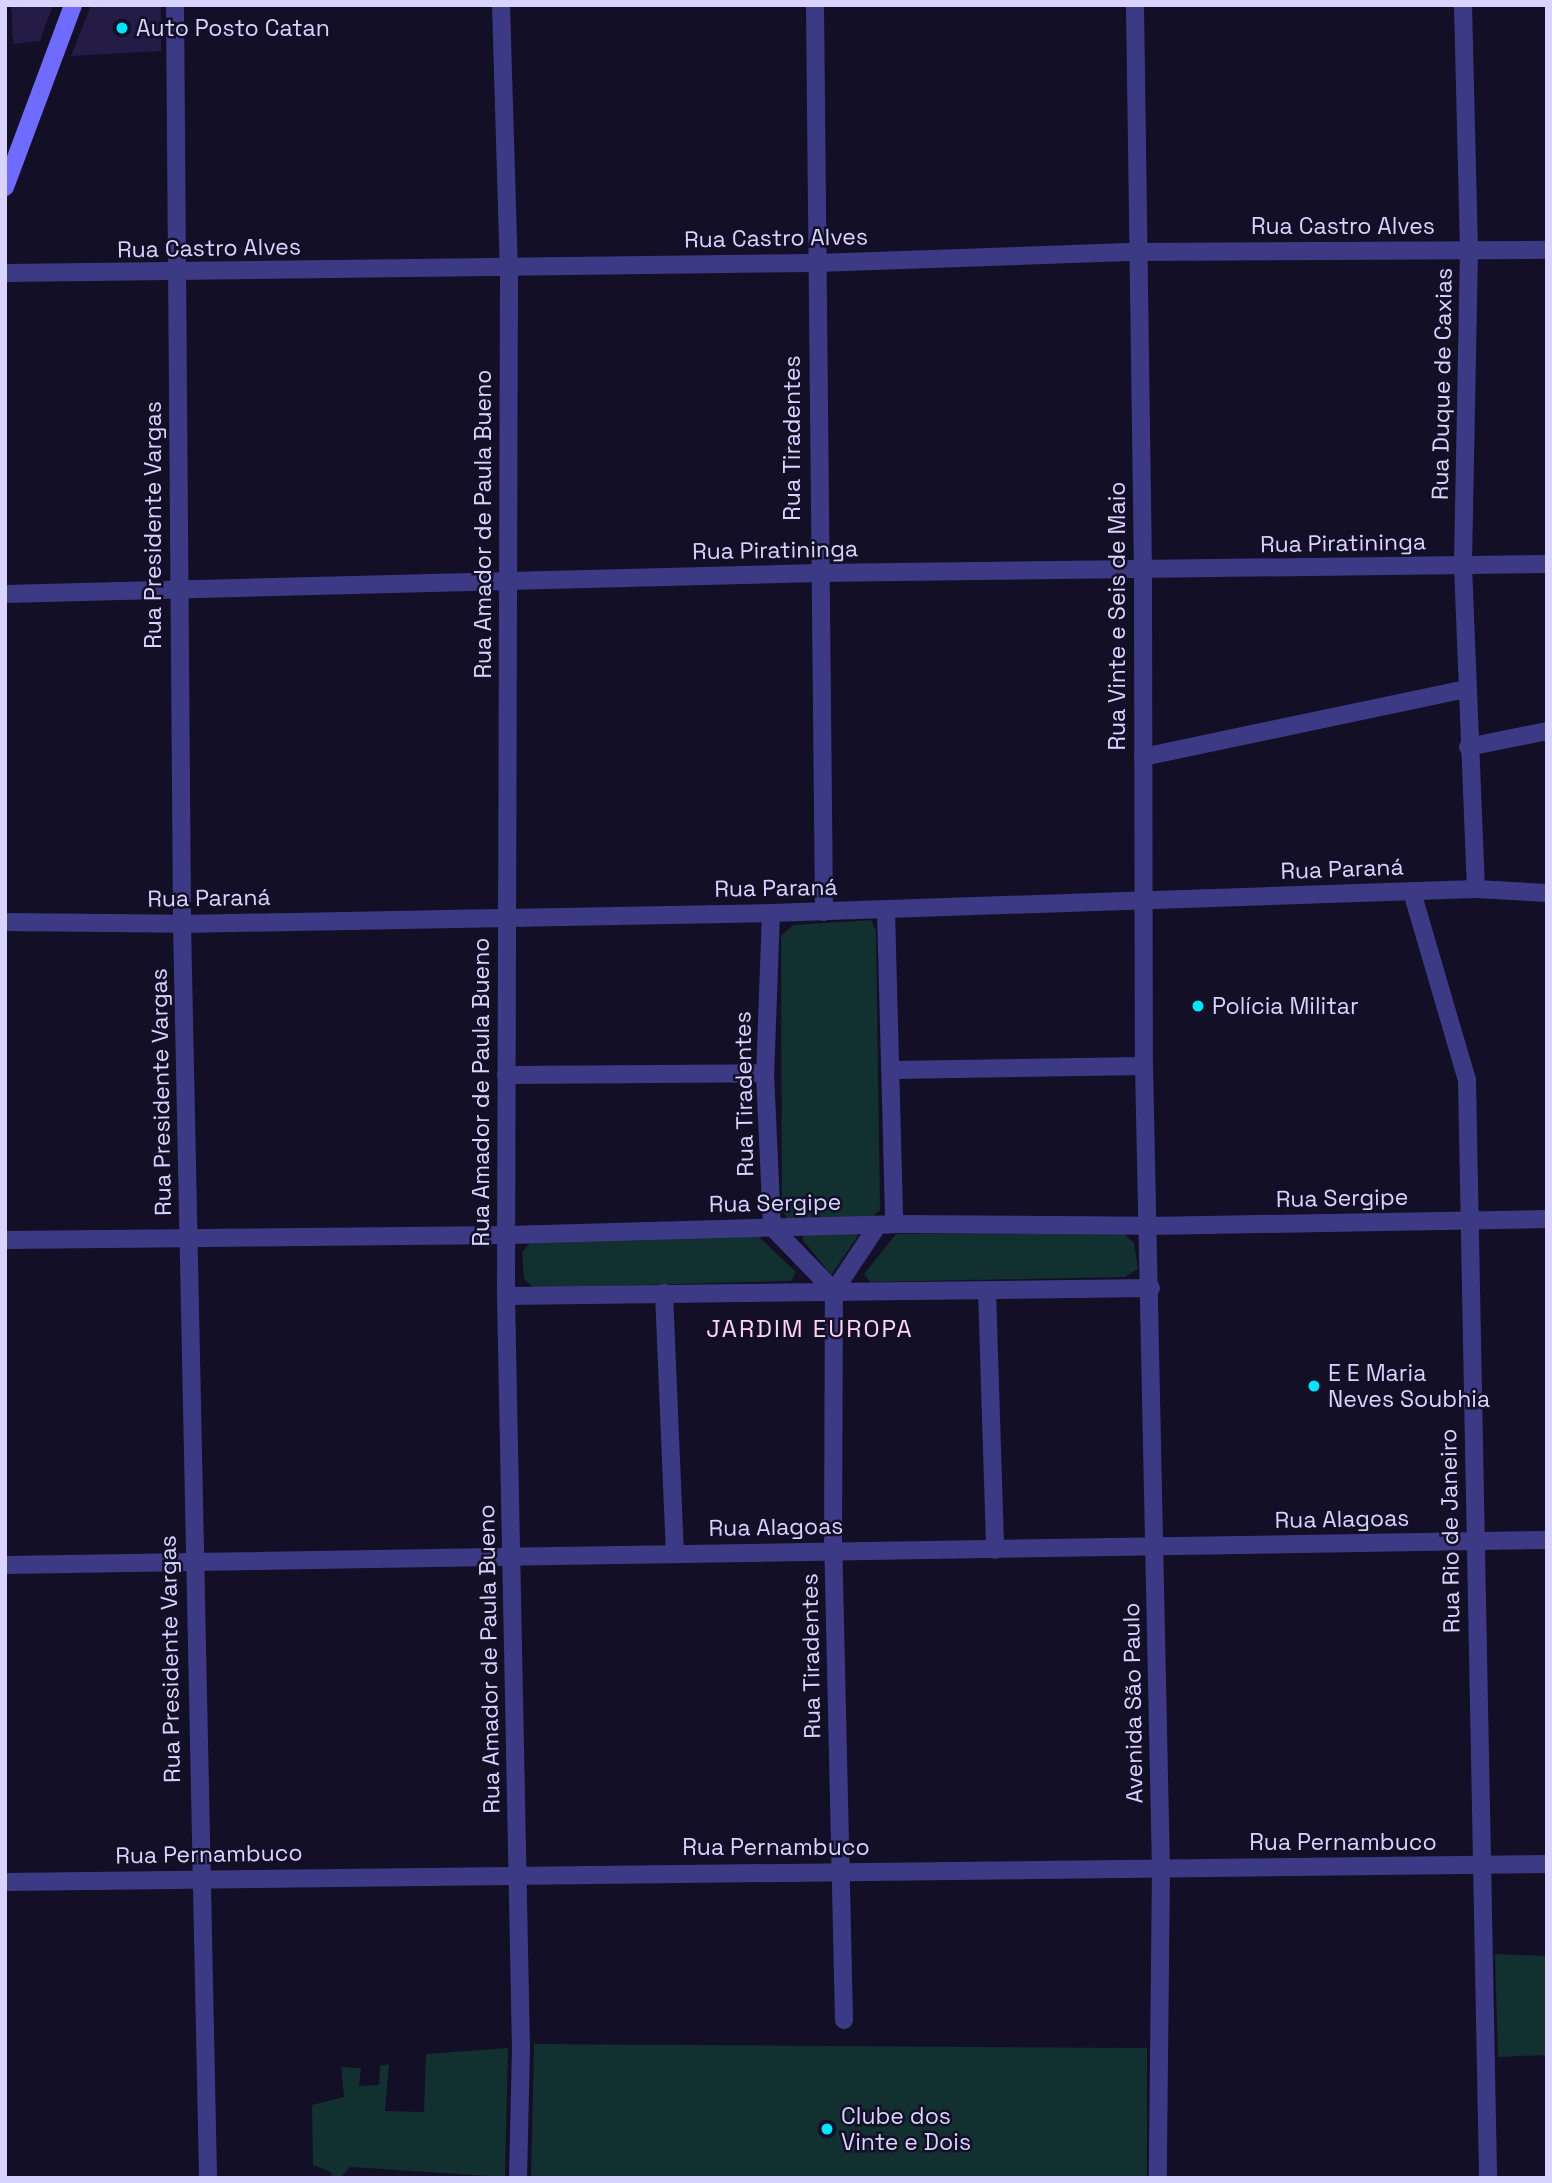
<!DOCTYPE html>
<meta charset="utf-8">
<style>
body{margin:0}
#map{position:relative;width:1552px;height:2183px;overflow:hidden;background:#130f26;font-family:"Space Grotesk",sans-serif}
div>[style]{position:absolute}
.green>*{inset:0;background:#12302f}
.building>*{inset:0;background:#241b47}
.street>*{height:18px;margin:-9px;padding:0 9px;transform-origin:9px;border-radius:9px;background:#3d3a85}
.secondary>*{height:18px;margin:-9px;padding:0 9px;transform-origin:9px;border-radius:9px;background:#6f6bff}
.dots>*{width:19px;height:19px;translate:-50% -50%;box-sizing:border-box;border:4px solid #130f26;border-radius:50%}
span{translate:-50% -50%;white-space:nowrap;text-align:center;line-height:1.15;-webkit-text-stroke:5px #130f26;paint-order:stroke}
.poi-label{font-size:23px;color:#d9d4ff}
.left{translate:0 -50%;text-align:left}
.street-label{font-size:23px;color:#d9d4ff}
.neighbourhood-label{font-size:24px;color:#ffd6f0;letter-spacing:2px}
.frame{position:absolute;inset:0;border:7px solid #d9d4ff;pointer-events:none}
</style>
<div id="map">
<div class="green">
<i style="clip-path:polygon(871px 920px,876px 931px,880px 1210px,871px 1218px,789px 1220px,782px 1211px,781px 936px,793px 925px)"></i>
<i style="clip-path:polygon(854px 1231px,858px 1236px,831px 1275px,803px 1240px,803px 1233px)"></i>
<i style="clip-path:polygon(1123px 1233px,1134px 1243px,1138px 1269px,1125px 1277px,870px 1282px,864px 1274px,896px 1234px)"></i>
<i style="clip-path:polygon(757px 1235px,796px 1272px,791px 1281px,534px 1288px,524px 1279px,522px 1252px,531px 1242px)"></i>
<i style="clip-path:polygon(1495px 1954px,1547px 1956px,1547px 2055px,1498px 2057px)"></i>
<i style="clip-path:polygon(534px 2044px,1147px 2048px,1147px 2178px,531px 2178px)"></i>
<i style="clip-path:polygon(508px 2048px,505px 2177px,350px 2167px,340px 2178px,332px 2178px,331px 2172px,313px 2165px,312px 2105px,344px 2097px,341px 2067px,361px 2068px,359px 2086px,379px 2085px,380px 2066px,389px 2064px,385px 2111px,424px 2112px,426px 2054px)"></i>
</div>
<div class="building">
<i style="clip-path:polygon(11px 5px,53px 5px,40px 41px,13px 44px)"></i>
<i style="clip-path:polygon(91px 5px,161px 5px,161px 51px,71px 56px)"></i>
</div>
<div class="street">
<i style="left:175px;top:5px;width:919px;rotate:89.56deg"></i>
<i style="left:182px;top:924px;width:1254px;rotate:88.81deg"></i>
<i style="left:501px;top:5px;width:263px;rotate:88.3deg"></i>
<i style="left:509px;top:268px;width:1028px;rotate:90.17deg"></i>
<i style="left:506px;top:1296px;width:751px;rotate:88.86deg"></i>
<i style="left:521px;top:2047px;width:131px;rotate:91.3deg"></i>
<i style="left:815px;top:5px;width:907px;rotate:89.43deg"></i>
<i style="left:1135px;top:5px;width:565px;rotate:89.19deg"></i>
<i style="left:1143px;top:570px;width:496px;rotate:89.9deg"></i>
<i style="left:1144px;top:1066px;width:802px;rotate:88.79deg"></i>
<i style="left:1161px;top:1868px;width:310px;rotate:90.6deg"></i>
<i style="left:1463px;top:5px;width:245px;rotate:88.6deg"></i>
<i style="left:1469px;top:250px;width:316px;rotate:91.1deg"></i>
<i style="left:1463px;top:566px;width:323px;rotate:87.7deg"></i>
<i style="left:5px;top:273px;width:811px;rotate:-0.71deg"></i>
<i style="left:816px;top:263px;width:320px;rotate:-2deg"></i>
<i style="left:1136px;top:252px;width:411px;rotate:-0.3deg"></i>
<i style="left:5px;top:594px;width:813px;rotate:-1.48deg"></i>
<i style="left:818px;top:573px;width:729px;rotate:-0.71deg"></i>
<i style="left:1468px;top:747px;width:81px;rotate:-11.4deg"></i>
<i style="left:1143px;top:757px;width:330px;rotate:-11.9deg"></i>
<i style="left:1412px;top:892px;width:196px;rotate:73.7deg"></i>
<i style="left:1467px;top:1080px;width:1098px;rotate:88.9deg"></i>
<i style="left:886px;top:910px;width:314px;rotate:88.5deg"></i>
<i style="left:771px;top:913px;width:160px;rotate:92.1deg"></i>
<i style="left:765px;top:1073px;width:154px;rotate:87.4deg"></i>
<i style="left:772px;top:1227px;width:89px;rotate:45.9deg"></i>
<i style="left:5px;top:922px;width:177px;rotate:0.6deg"></i>
<i style="left:182px;top:924px;width:589px;rotate:-1.07deg"></i>
<i style="left:771px;top:913px;width:705px;rotate:-1.95deg"></i>
<i style="left:1476px;top:889px;width:71px;rotate:3.2deg"></i>
<i style="left:893px;top:1070px;width:251px;rotate:-0.9deg"></i>
<i style="left:506px;top:1075px;width:259px;rotate:-0.4deg"></i>
<i style="left:5px;top:1240px;width:501px;rotate:-0.57deg"></i>
<i style="left:506px;top:1235px;width:388px;rotate:-1.6deg"></i>
<i style="left:894px;top:1224px;width:255px;rotate:0.4deg"></i>
<i style="left:1149px;top:1226px;width:398px;rotate:-1deg"></i>
<i style="left:987px;top:1290px;width:260px;rotate:88.2deg"></i>
<i style="left:664px;top:1293px;width:260px;rotate:87.6deg"></i>
<i style="left:506px;top:1296px;width:645px;rotate:-0.71deg"></i>
<i style="left:5px;top:1565px;width:1542px;rotate:-0.93deg"></i>
<i style="left:5px;top:1882px;width:1542px;rotate:-0.67deg"></i>
<i style="left:844px;top:2020px;width:469px;rotate:-91.3deg"></i>
<i style="left:833px;top:1551px;width:260px;rotate:-89.8deg"></i>
<i style="left:834px;top:1291px;width:79px;rotate:-56.3deg"></i>
</div>
<div class="secondary">
<i style="left:5px;top:187px;width:194px;rotate:-69.5deg"></i>
</div>
<div class="dots">
<i style="left:122px;top:28px;background:#00e5ff"></i>
<i style="left:1198px;top:1006px;background:#00e5ff"></i>
<i style="left:1314px;top:1386px;background:#00e5ff"></i>
<i style="left:827px;top:2129px;background:#00e5ff"></i>
</div>
<div class="poi-label">
<span class="left" style="left:136px;top:28px">Auto Posto Catan</span>
<span class="left" style="left:1212px;top:1006px">Polícia Militar</span>
<span class="left" style="left:1328px;top:1386px">E E Maria<br>Neves Soubhia</span>
<span class="left" style="left:841px;top:2129px">Clube dos<br>Vinte e Dois</span>
</div>
<div class="street-label">
<span style="left:1343px;top:226px">Rua Castro Alves</span>
<span style="left:776px;top:238px;rotate:-1deg">Rua Castro Alves</span>
<span style="left:209px;top:248px;rotate:-1deg">Rua Castro Alves</span>
<span style="left:1442px;top:384px;rotate:-89deg">Rua Duque de Caxias</span>
<span style="left:792px;top:438px;rotate:-90deg">Rua Tiradentes</span>
<span style="left:483px;top:524px;rotate:-90deg">Rua Amador de Paula Bueno</span>
<span style="left:153px;top:525px;rotate:-90deg">Rua Presidente Vargas</span>
<span style="left:1343px;top:543px;rotate:-1deg">Rua Piratininga</span>
<span style="left:775px;top:550px;rotate:-1deg">Rua Piratininga</span>
<span style="left:1117px;top:616px;rotate:-90deg">Rua Vinte e Seis de Maio</span>
<span style="left:1342px;top:869px;rotate:-2deg">Rua Paraná</span>
<span style="left:776px;top:888px;rotate:-1deg">Rua Paraná</span>
<span style="left:209px;top:898px;rotate:-1deg">Rua Paraná</span>
<span style="left:161px;top:1092px;rotate:-91deg">Rua Presidente Vargas</span>
<span style="left:481px;top:1092px;rotate:-90deg">Rua Amador de Paula Bueno</span>
<span style="left:744px;top:1094px;rotate:-91deg">Rua Tiradentes</span>
<span style="left:1342px;top:1198px;rotate:-1deg">Rua Sergipe</span>
<span style="left:775px;top:1203px;rotate:-1deg">Rua Sergipe</span>
<span style="left:1342px;top:1519px;rotate:-1deg">Rua Alagoas</span>
<span style="left:776px;top:1527px;rotate:-1deg">Rua Alagoas</span>
<span style="left:1450px;top:1531px;rotate:-91deg">Rua Rio de Janeiro</span>
<span style="left:811px;top:1656px;rotate:-91deg">Rua Tiradentes</span>
<span style="left:170px;top:1659px;rotate:-91deg">Rua Presidente Vargas</span>
<span style="left:489px;top:1659px;rotate:-91deg">Rua Amador de Paula Bueno</span>
<span style="left:1133px;top:1703px;rotate:-91deg">Avenida São Paulo</span>
<span style="left:1343px;top:1842px">Rua Pernambuco</span>
<span style="left:776px;top:1847px">Rua Pernambuco</span>
<span style="left:209px;top:1854px;rotate:-1deg">Rua Pernambuco</span>
</div>
<div class="neighbourhood-label">
<span style="left:810px;top:1329px">JARDIM EUROPA</span>
</div>
<div class="frame"></div>
</div>
